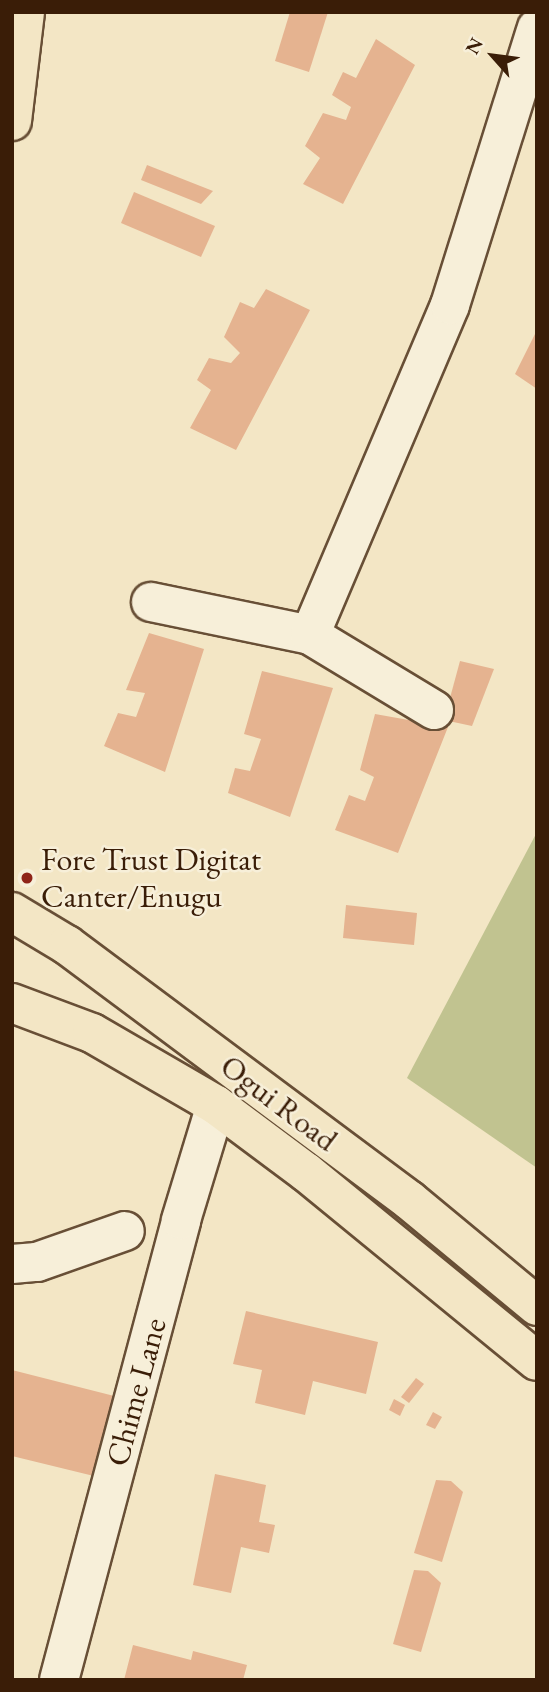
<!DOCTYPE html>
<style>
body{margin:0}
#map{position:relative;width:549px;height:1692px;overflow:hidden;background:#f3e6c5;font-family:"EB Garamond",serif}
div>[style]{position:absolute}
.green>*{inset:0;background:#c1c390}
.building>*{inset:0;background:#e5b390}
.roads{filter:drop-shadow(2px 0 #684f36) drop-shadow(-2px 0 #684f36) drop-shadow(0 2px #684f36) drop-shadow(0 -2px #684f36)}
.minor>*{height:38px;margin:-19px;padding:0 19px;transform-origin:19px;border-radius:19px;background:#f7efd9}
.major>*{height:38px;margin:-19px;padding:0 19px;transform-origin:19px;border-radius:19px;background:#f3e6c5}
.dots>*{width:19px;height:19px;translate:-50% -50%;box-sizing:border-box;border:4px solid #f7efd9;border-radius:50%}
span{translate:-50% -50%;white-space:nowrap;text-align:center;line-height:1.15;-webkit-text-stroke:5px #f7efd9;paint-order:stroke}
.poi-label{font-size:32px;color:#3a1d07}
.left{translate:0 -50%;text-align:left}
.street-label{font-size:32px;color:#3a1d07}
.frame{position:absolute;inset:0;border:14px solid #3a1d07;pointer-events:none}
.north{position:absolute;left:458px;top:21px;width:70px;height:70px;-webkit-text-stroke:5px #f7efd9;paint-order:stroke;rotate:298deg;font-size:19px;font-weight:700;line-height:28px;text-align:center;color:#3a1d07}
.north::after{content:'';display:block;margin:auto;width:24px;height:32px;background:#3a1d07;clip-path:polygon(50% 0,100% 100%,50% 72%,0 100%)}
</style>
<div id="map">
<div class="green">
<i style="clip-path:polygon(537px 832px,537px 1168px,407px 1078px)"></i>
</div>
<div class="building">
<i style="clip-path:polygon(290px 12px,328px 12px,309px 72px,275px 61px)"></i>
<i style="clip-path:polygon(376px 39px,415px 65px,343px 204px,303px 184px,320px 158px,305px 146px,323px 113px,346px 120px,351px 107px,332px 95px,343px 72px,356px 78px)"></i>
<i style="clip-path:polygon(147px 165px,213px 191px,201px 204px,141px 180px)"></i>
<i style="clip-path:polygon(134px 192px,215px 226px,201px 257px,121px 223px)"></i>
<i style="clip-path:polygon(266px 289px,310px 310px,236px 450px,190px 428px,211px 390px,197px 380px,209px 358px,231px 363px,240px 353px,224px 337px,240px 302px,254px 308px)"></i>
<i style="clip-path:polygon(537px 330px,537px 389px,515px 374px)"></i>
<i style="clip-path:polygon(149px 633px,204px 649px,165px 772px,104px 746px,118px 713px,136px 717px,145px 693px,126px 690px)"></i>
<i style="clip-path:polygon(460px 661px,494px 669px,472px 726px,444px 720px)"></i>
<i style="clip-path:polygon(262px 671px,333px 688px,290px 817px,228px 793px,235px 768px,250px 771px,261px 739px,244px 734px)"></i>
<i style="clip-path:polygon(375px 714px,448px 727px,398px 853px,335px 830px,349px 795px,365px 801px,374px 777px,360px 770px)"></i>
<i style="clip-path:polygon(346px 905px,417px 913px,414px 945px,343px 938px)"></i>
<i style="clip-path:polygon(246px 1311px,378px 1342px,366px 1394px,313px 1381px,305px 1415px,255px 1403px,262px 1370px,233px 1364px)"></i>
<i style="clip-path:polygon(12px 1370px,122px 1398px,102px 1478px,12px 1456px)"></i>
<i style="clip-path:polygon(416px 1378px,424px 1384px,409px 1403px,401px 1397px)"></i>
<i style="clip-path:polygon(394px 1399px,405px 1405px,400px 1416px,389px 1410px)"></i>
<i style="clip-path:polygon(433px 1412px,442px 1417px,435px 1429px,426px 1425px)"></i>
<i style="clip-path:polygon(215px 1474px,266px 1485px,259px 1522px,275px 1525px,269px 1553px,241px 1547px,231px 1593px,193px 1585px)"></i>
<i style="clip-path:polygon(436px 1480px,451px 1481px,463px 1492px,442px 1562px,414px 1553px)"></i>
<i style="clip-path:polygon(414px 1570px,428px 1571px,441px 1583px,421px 1652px,393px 1644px)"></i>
<i style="clip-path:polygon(133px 1645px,191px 1660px,193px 1651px,247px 1665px,243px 1680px,124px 1680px)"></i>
</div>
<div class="roads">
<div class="minor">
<i style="left:151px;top:602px;width:162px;rotate:11.7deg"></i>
<i style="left:310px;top:635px;width:145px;rotate:31.2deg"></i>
<i style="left:310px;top:635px;width:358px;rotate:-67deg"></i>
<i style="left:450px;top:305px;width:290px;rotate:-72.6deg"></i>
<i style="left:12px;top:1264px;width:25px;rotate:-5deg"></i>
<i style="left:37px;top:1262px;width:93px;rotate:-19.4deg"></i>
<i style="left:59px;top:1680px;width:476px;rotate:-75.1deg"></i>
<i style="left:181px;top:1220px;width:120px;rotate:-73.1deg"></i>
</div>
<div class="major">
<i style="left:12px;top:121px;width:110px;rotate:-83.2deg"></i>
<i style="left:12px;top:912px;width:64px;rotate:31deg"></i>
<i style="left:67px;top:945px;width:427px;rotate:36.7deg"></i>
<i style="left:409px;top:1200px;width:166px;rotate:39.6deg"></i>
<i style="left:12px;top:1003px;width:85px;rotate:20.6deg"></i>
<i style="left:92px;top:1033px;width:143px;rotate:30.1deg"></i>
<i style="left:216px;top:1105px;width:112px;rotate:36.7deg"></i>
<i style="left:306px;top:1172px;width:298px;rotate:39.3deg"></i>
</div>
</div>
<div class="dots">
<i style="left:27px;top:878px;background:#8f2418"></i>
</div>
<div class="poi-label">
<span class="left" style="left:41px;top:878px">Fore Trust Digitat<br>Canter/Enugu</span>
</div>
<div class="street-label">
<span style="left:279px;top:1103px;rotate:37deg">Ogui Road</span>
<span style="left:136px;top:1392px;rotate:-75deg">Chime Lane</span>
</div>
<div class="frame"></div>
<div class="north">N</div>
</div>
